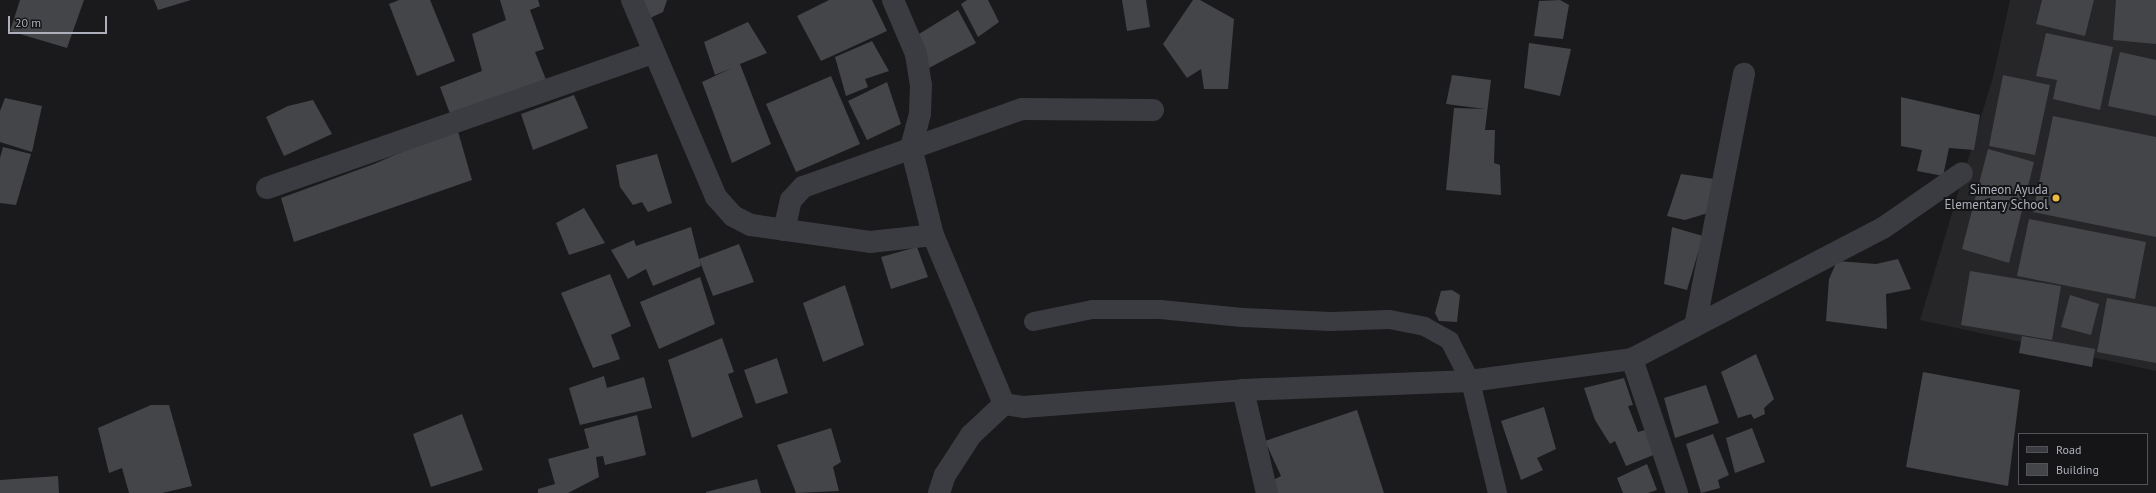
<!DOCTYPE html>
<style>
body{margin:0}
#map{position:relative;width:2156px;height:493px;overflow:hidden;background:#1a1a1c;font-family:"PT Sans",sans-serif}
div>[style]{position:absolute}
.built>*{inset:0;background:#262629}
.building>*{inset:0;background:#444549}
.lane>*{height:19px;margin:-9.5px;padding:0 9.5px;transform-origin:9.5px;border-radius:9.5px;background:#3b3c41}
.street>*{height:22px;margin:-11px;padding:0 11px;transform-origin:11px;border-radius:11px;background:#3b3c41}
.dots>*{width:11px;height:11px;translate:-50% -50%;box-sizing:border-box;border:2px solid #151517;border-radius:50%}
span{translate:-50% -50%;white-space:nowrap;text-align:center;line-height:1.15;-webkit-text-stroke:4px #151517;paint-order:stroke}
.poi-label{font-size:13px;color:#adb0bb}
.right{translate:-100% -50%;text-align:right}
.legend{position:absolute;left:2018px;top:433px;width:130px;height:52px;box-sizing:border-box;background:#151517;border:1px solid #525359;margin:0;padding:5px 7px;list-style:none;font-size:12px;color:#adb0bb}
.legend li{display:flex;align-items:center;gap:8px;height:20px}
.legend b{width:20px;border:1px solid #525359}
.scale{position:absolute;left:8px;top:16px;width:99px;height:18px;box-sizing:border-box;border:2px solid #adb0bb;border-top:0;padding-left:5px;font-size:12px;line-height:14px;white-space:nowrap;color:#adb0bb;-webkit-text-stroke:3px #151517;paint-order:stroke}
</style>
<div id="map">
<div class="built">
<i style="clip-path:polygon(2010px 0,2156px 0,2156px 371px,1920px 320px,1993px 77px)"></i>
</div>
<div class="building">
<i style="clip-path:polygon(20px 0,84px 0,67px 48px,10px 31px)"></i>
<i style="clip-path:polygon(154px 0,191px 0,158px 10px)"></i>
<i style="clip-path:polygon(399px 0,430px 0,455px 61px,417px 76px,389px 4px)"></i>
<i style="clip-path:polygon(500px 0,538px 0,540px 6px,530px 10px,544px 49px,535px 52px,547px 82px,452px 119px,440px 87px,482px 71px,472px 34px,506px 20px)"></i>
<i style="clip-path:polygon(643px 0,667px 0,663px 12px,650px 18px)"></i>
<i style="clip-path:polygon(829px 0,872px 0,887px 31px,821px 61px,797px 16px)"></i>
<i style="clip-path:polygon(967px 0,988px 0,999px 22px,978px 37px,961px 4px)"></i>
<i style="clip-path:polygon(1122px 0,1146px 0,1150px 27px,1127px 31px)"></i>
<i style="clip-path:polygon(1193px 0,1200px 0,1234px 19px,1228px 89px,1204px 89px,1201px 69px,1187px 78px,1163px 44px)"></i>
<i style="clip-path:polygon(1560px 0,1569px 5px,1563px 39px,1534px 36px,1539px 1px)"></i>
<i style="clip-path:polygon(2042px 0,2094px 0,2085px 36px,2036px 24px)"></i>
<i style="clip-path:polygon(2116px 0,2156px 0,2156px 44px,2113px 40px)"></i>
<i style="clip-path:polygon(958px 10px,976px 43px,929px 68px,914px 37px)"></i>
<i style="clip-path:polygon(748px 22px,767px 53px,740px 64px,771px 144px,732px 163px,702px 82px,732px 68px,715px 75px,704px 42px)"></i>
<i style="clip-path:polygon(2046px 33px,2113px 47px,2100px 110px,2053px 99px,2057px 80px,2036px 76px)"></i>
<i style="clip-path:polygon(872px 41px,889px 71px,865px 79px,868px 87px,846px 96px,835px 57px)"></i>
<i style="clip-path:polygon(1529px 43px,1571px 49px,1560px 96px,1524px 88px)"></i>
<i style="clip-path:polygon(2120px 52px,2156px 60px,2156px 116px,2108px 106px)"></i>
<i style="clip-path:polygon(1452px 75px,1491px 80px,1485px 130px,1495px 130px,1494px 163px,1500px 165px,1501px 195px,1446px 190px,1454px 108px,1485px 109px,1446px 104px)"></i>
<i style="clip-path:polygon(2003px 75px,2050px 85px,2035px 155px,1989px 146px)"></i>
<i style="clip-path:polygon(831px 76px,860px 144px,796px 172px,766px 104px)"></i>
<i style="clip-path:polygon(887px 82px,901px 124px,867px 140px,848px 101px)"></i>
<i style="clip-path:polygon(574px 95px,588px 128px,533px 150px,521px 114px)"></i>
<i style="clip-path:polygon(1901px 97px,1980px 115px,1974px 150px,1949px 148px,1943px 176px,1917px 171px,1922px 150px,1901px 146px)"></i>
<i style="clip-path:polygon(5px 98px,42px 106px,32px 152px,0 142px,0 111px)"></i>
<i style="clip-path:polygon(313px 100px,332px 134px,284px 156px,266px 117px,288px 106px)"></i>
<i style="clip-path:polygon(2053px 116px,2156px 137px,2156px 237px,2033px 212px)"></i>
<i style="clip-path:polygon(457px 128px,472px 180px,294px 242px,281px 198px,374px 164px)"></i>
<i style="clip-path:polygon(3px 147px,31px 154px,16px 205px,0 203px,0 158px)"></i>
<i style="clip-path:polygon(1988px 149px,2034px 162px,2009px 263px,1962px 249px)"></i>
<i style="clip-path:polygon(657px 154px,672px 203px,648px 212px,642px 202px,633px 205px,620px 187px,616px 165px)"></i>
<i style="clip-path:polygon(1681px 174px,1714px 179px,1708px 213px,1685px 220px,1667px 216px)"></i>
<i style="clip-path:polygon(584px 208px,605px 243px,569px 255px,556px 223px)"></i>
<i style="clip-path:polygon(2029px 219px,2146px 242px,2135px 299px,2017px 276px)"></i>
<i style="clip-path:polygon(691px 227px,699px 259px,739px 244px,754px 282px,713px 296px,699px 259px,701px 266px,653px 286px,646px 269px,628px 279px,611px 250px,634px 240px,636px 246px)"></i>
<i style="clip-path:polygon(1672px 227px,1703px 236px,1687px 290px,1664px 284px)"></i>
<i style="clip-path:polygon(917px 247px,928px 277px,891px 289px,881px 257px)"></i>
<i style="clip-path:polygon(1898px 259px,1911px 289px,1886px 294px,1887px 329px,1826px 321px,1829px 279px,1837px 261px,1876px 264px)"></i>
<i style="clip-path:polygon(1970px 271px,2061px 286px,2052px 340px,1961px 325px)"></i>
<i style="clip-path:polygon(610px 274px,631px 326px,611px 335px,620px 359px,593px 368px,561px 293px)"></i>
<i style="clip-path:polygon(700px 277px,715px 324px,659px 349px,640px 302px)"></i>
<i style="clip-path:polygon(845px 285px,864px 345px,823px 362px,803px 303px)"></i>
<i style="clip-path:polygon(1452px 290px,1460px 295px,1457px 322px,1439px 321px,1435px 313px,1441px 291px)"></i>
<i style="clip-path:polygon(2070px 295px,2099px 304px,2091px 335px,2061px 327px)"></i>
<i style="clip-path:polygon(2107px 298px,2156px 307px,2156px 363px,2097px 352px)"></i>
<i style="clip-path:polygon(2022px 336px,2095px 349px,2092px 367px,2019px 353px)"></i>
<i style="clip-path:polygon(722px 338px,734px 372px,728px 374px,743px 417px,692px 438px,668px 360px)"></i>
<i style="clip-path:polygon(1756px 354px,1774px 399px,1764px 408px,1765px 414px,1754px 419px,1751px 414px,1738px 418px,1721px 372px)"></i>
<i style="clip-path:polygon(777px 358px,788px 393px,756px 404px,744px 370px)"></i>
<i style="clip-path:polygon(1923px 372px,2020px 390px,2008px 486px,1906px 467px)"></i>
<i style="clip-path:polygon(604px 376px,607px 388px,644px 377px,652px 408px,580px 425px,569px 388px)"></i>
<i style="clip-path:polygon(1624px 378px,1633px 405px,1628px 406px,1638px 432px,1645px 430px,1656px 454px,1626px 466px,1615px 441px,1610px 444px,1595px 420px,1584px 388px)"></i>
<i style="clip-path:polygon(1706px 385px,1719px 423px,1675px 438px,1664px 398px)"></i>
<i style="clip-path:polygon(151px 405px,169px 405px,192px 486px,162px 493px,129px 493px,122px 468px,109px 473px,98px 428px)"></i>
<i style="clip-path:polygon(1544px 407px,1556px 449px,1537px 458px,1543px 470px,1521px 480px,1501px 421px)"></i>
<i style="clip-path:polygon(1357px 410px,1384px 493px,1268px 493px,1266px 484px,1281px 476px,1265px 441px)"></i>
<i style="clip-path:polygon(462px 414px,483px 470px,431px 487px,413px 434px)"></i>
<i style="clip-path:polygon(637px 415px,646px 455px,605px 465px,603px 456px,596px 457px,599px 477px,568px 493px,538px 493px,538px 489px,555px 484px,548px 459px,589px 448px,584px 429px)"></i>
<i style="clip-path:polygon(831px 428px,841px 462px,833px 467px,839px 491px,796px 493px,777px 445px)"></i>
<i style="clip-path:polygon(1752px 428px,1765px 462px,1735px 473px,1726px 438px)"></i>
<i style="clip-path:polygon(1713px 434px,1729px 475px,1718px 480px,1720px 488px,1701px 493px,1686px 444px)"></i>
<i style="clip-path:polygon(1647px 464px,1657px 490px,1648px 493px,1623px 493px,1617px 478px)"></i>
<i style="clip-path:polygon(58px 476px,59px 493px,0 493px,0 480px)"></i>
<i style="clip-path:polygon(757px 479px,761px 493px,706px 493px,706px 492px)"></i>
</div>
<div class="lane">
<i style="left:1033px;top:321px;width:60px;rotate:-11.5deg"></i>
<i style="left:1092px;top:309px;width:68px"></i>
<i style="left:1160px;top:309px;width:82px;rotate:5.6deg"></i>
<i style="left:1242px;top:317px;width:88px;rotate:2.6deg"></i>
<i style="left:1330px;top:321px;width:59px;rotate:-1.9deg"></i>
<i style="left:1389px;top:319px;width:36px;rotate:11deg"></i>
<i style="left:1424px;top:326px;width:29px;rotate:29deg"></i>
<i style="left:1449px;top:340px;width:46px;rotate:62.9deg"></i>
<i style="left:1470px;top:381px;width:115px;rotate:76.4deg"></i>
</div>
<div class="street">
<i style="left:632px;top:0;width:214px;rotate:66.9deg"></i>
<i style="left:716px;top:197px;width:25px;rotate:48deg"></i>
<i style="left:733px;top:216px;width:20px;rotate:27deg"></i>
<i style="left:751px;top:225px;width:120px;rotate:8.1deg"></i>
<i style="left:870px;top:242px;width:63px;rotate:-6.3deg"></i>
<i style="left:893px;top:0;width:59px;rotate:66.9deg"></i>
<i style="left:916px;top:54px;width:31px;rotate:81deg"></i>
<i style="left:921px;top:85px;width:29px;rotate:92deg"></i>
<i style="left:920px;top:114px;width:34px;rotate:105deg"></i>
<i style="left:911px;top:147px;width:91px;rotate:76deg"></i>
<i style="left:933px;top:235px;width:183px;rotate:67.2deg"></i>
<i style="left:267px;top:188px;width:408px;rotate:-19.3deg"></i>
<i style="left:784px;top:230px;width:31px;rotate:-77deg"></i>
<i style="left:791px;top:200px;width:18px;rotate:-47deg"></i>
<i style="left:803px;top:187px;width:232px;rotate:-19.6deg"></i>
<i style="left:1022px;top:109px;width:131px;rotate:0.4deg"></i>
<i style="left:1695px;top:326px;width:257px;rotate:-79deg"></i>
<i style="left:1632px;top:359px;width:141px;rotate:71.4deg"></i>
<i style="left:1243px;top:390px;width:106px;rotate:76.9deg"></i>
<i style="left:939px;top:493px;width:19px;rotate:-72deg"></i>
<i style="left:945px;top:475px;width:48px;rotate:-57deg"></i>
<i style="left:971px;top:435px;width:45px;rotate:-43.2deg"></i>
<i style="left:1004px;top:404px;width:20px;rotate:9deg"></i>
<i style="left:1024px;top:407px;width:220px;rotate:-4.4deg"></i>
<i style="left:1243px;top:390px;width:227px;rotate:-2.3deg"></i>
<i style="left:1470px;top:381px;width:163px;rotate:-7.7deg"></i>
<i style="left:1632px;top:359px;width:283px;rotate:-27.6deg"></i>
<i style="left:1883px;top:228px;width:96px;rotate:-34.8deg"></i>
</div>
<div class="dots">
<i style="left:2056px;top:198px;background:#edba40"></i>
</div>
<div class="poi-label">
<span class="right" style="left:2048px;top:198px">Simeon Ayuda<br>Elementary School</span>
</div>
<ul class="legend">
<li><b style="height:5px;background:#3b3c41"></b>Road</li>
<li><b style="height:11px;background:#444549"></b>Building</li>
</ul>
<div class="scale">20 m</div>
</div>
